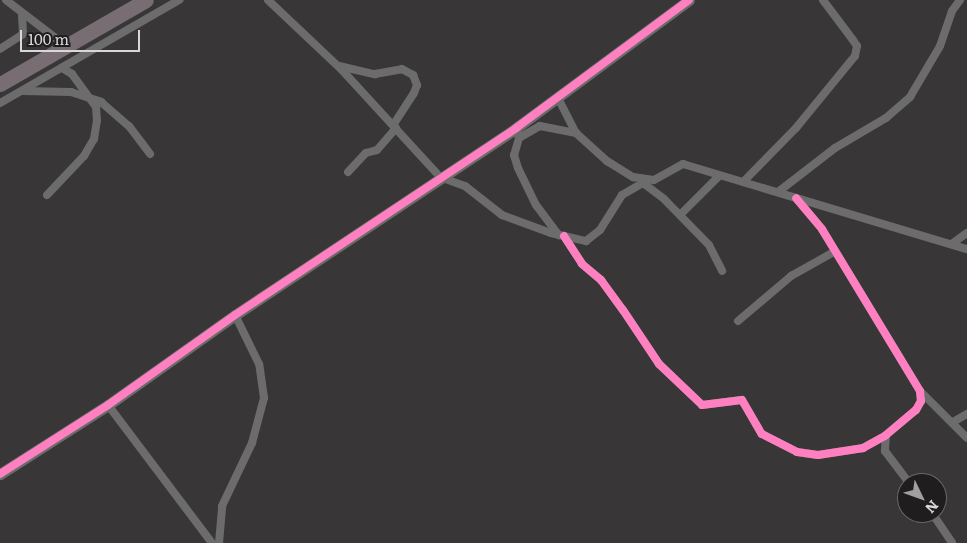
<!DOCTYPE html>
<style>
body{margin:0}
#map{position:relative;width:967px;height:543px;overflow:hidden;background:#383637;font-family:Literata,serif}
div>[style]{position:absolute}
.street>*{height:8px;margin:-4px;padding:0 4px;transform-origin:4px;border-radius:4px;background:#6d6c6c}
.secondary>*{height:11px;margin:-5.5px;padding:0 5.5px;transform-origin:5.5px;border-radius:5.5px;background:#6d6c6c}
.highway>*{height:15px;margin:-7.5px;padding:0 7.5px;transform-origin:7.5px;border-radius:7.5px;background:#786d72}
.cycleway>*{height:8px;margin:-4px;padding:0 4px;transform-origin:4px;border-radius:4px;background:#ff80c0}
span{translate:-50% -50%;white-space:nowrap;text-align:center;line-height:1.15;-webkit-text-stroke:5px #1f1d1e;paint-order:stroke}
.north{position:absolute;left:897px;top:473px;width:50px;height:50px;box-sizing:border-box;background:#1f1d1e;border:1px solid #6a6768;border-radius:50%;rotate:132deg;font-size:14px;font-weight:700;line-height:20px;text-align:center;color:#dad7d8}
.north::after{content:'';display:block;margin:auto;width:18px;height:22px;background:#a19fa0;clip-path:polygon(50% 0,100% 100%,50% 72%,0 100%)}
.scale{position:absolute;left:20px;top:30px;width:120px;height:22px;box-sizing:border-box;border:2px solid #dad7d8;border-top:0;padding-left:6px;font-size:15px;line-height:18px;white-space:nowrap;color:#dad7d8;-webkit-text-stroke:4px #1f1d1e;paint-order:stroke}
</style>
<div id="map">
<div class="street">
<i style="left:6px;top:0;width:76px;rotate:37.5deg"></i>
<i style="left:268px;top:0;width:102px;rotate:43.4deg"></i>
<i style="left:342px;top:70px;width:145px;rotate:47.5deg"></i>
<i style="left:440px;top:177px;width:27px;rotate:20deg"></i>
<i style="left:465px;top:186px;width:47px;rotate:38.1deg"></i>
<i style="left:502px;top:215px;width:52px;rotate:20.2deg"></i>
<i style="left:551px;top:233px;width:36px;rotate:13deg"></i>
<i style="left:586px;top:241px;width:18px;rotate:-38deg"></i>
<i style="left:600px;top:230px;width:41px;rotate:-57.8deg"></i>
<i style="left:622px;top:195px;width:30px;rotate:-30deg"></i>
<i style="left:0;top:49px;width:27px;rotate:-33deg"></i>
<i style="left:23px;top:34px;width:20px;rotate:-93deg"></i>
<i style="left:339px;top:66px;width:37px;rotate:13deg"></i>
<i style="left:375px;top:74px;width:27px;rotate:-10deg"></i>
<i style="left:402px;top:69px;width:13px;rotate:29deg"></i>
<i style="left:413px;top:75px;width:11px;rotate:68deg"></i>
<i style="left:417px;top:85px;width:9px;rotate:111deg"></i>
<i style="left:414px;top:93px;width:38px;rotate:123deg"></i>
<i style="left:23px;top:91px;width:48px;rotate:1.2deg"></i>
<i style="left:71px;top:92px;width:32px;rotate:18deg"></i>
<i style="left:101px;top:102px;width:37px;rotate:41deg"></i>
<i style="left:129px;top:126px;width:35px;rotate:53deg"></i>
<i style="left:558px;top:98px;width:39px;rotate:63deg"></i>
<i style="left:576px;top:133px;width:42px;rotate:42.1deg"></i>
<i style="left:607px;top:161px;width:31px;rotate:32deg"></i>
<i style="left:633px;top:177px;width:21px;rotate:8deg"></i>
<i style="left:654px;top:180px;width:33px;rotate:-29deg"></i>
<i style="left:683px;top:164px;width:296px;rotate:16.7deg"></i>
<i style="left:0;top:103px;width:207px;rotate:-29.9deg"></i>
<i style="left:516px;top:128px;width:10px;rotate:73deg"></i>
<i style="left:519px;top:138px;width:18px;rotate:106deg"></i>
<i style="left:514px;top:155px;width:14px;rotate:73deg"></i>
<i style="left:518px;top:168px;width:41px;rotate:64.1deg"></i>
<i style="left:536px;top:205px;width:38px;rotate:53deg"></i>
<i style="left:519px;top:138px;width:24px;rotate:-30deg"></i>
<i style="left:540px;top:126px;width:37px;rotate:11deg"></i>
<i style="left:348px;top:172px;width:26px;rotate:-47deg"></i>
<i style="left:366px;top:153px;width:11px;rotate:-15deg"></i>
<i style="left:377px;top:150px;width:29px;rotate:-49deg"></i>
<i style="left:743px;top:182px;width:76px;rotate:-45.5deg"></i>
<i style="left:796px;top:128px;width:93px;rotate:-50.7deg"></i>
<i style="left:855px;top:56px;width:10px;rotate:-79deg"></i>
<i style="left:857px;top:46px;width:7px;rotate:-124deg"></i>
<i style="left:853px;top:40px;width:50px;rotate:-126.9deg"></i>
<i style="left:643px;top:183px;width:26px;rotate:37deg"></i>
<i style="left:664px;top:199px;width:64px;rotate:45.6deg"></i>
<i style="left:709px;top:245px;width:29px;rotate:63deg"></i>
<i style="left:778px;top:192px;width:72px;rotate:-37.7deg"></i>
<i style="left:835px;top:148px;width:59px;rotate:-30.5deg"></i>
<i style="left:886px;top:118px;width:32px;rotate:-41deg"></i>
<i style="left:910px;top:97px;width:59px;rotate:-59.5deg"></i>
<i style="left:940px;top:46px;width:37px;rotate:-71deg"></i>
<i style="left:952px;top:11px;width:14px;rotate:-54deg"></i>
<i style="left:47px;top:195px;width:54px;rotate:-46.5deg"></i>
<i style="left:84px;top:156px;width:20px;rotate:-60deg"></i>
<i style="left:94px;top:139px;width:18px;rotate:-81deg"></i>
<i style="left:97px;top:121px;width:14px;rotate:-94deg"></i>
<i style="left:96px;top:107px;width:41px;rotate:-126deg"></i>
<i style="left:72px;top:74px;width:12px;rotate:-149deg"></i>
<i style="left:680px;top:215px;width:55px;rotate:-45deg"></i>
<i style="left:564px;top:236px;width:33px;rotate:57deg"></i>
<i style="left:582px;top:264px;width:25px;rotate:40deg"></i>
<i style="left:601px;top:280px;width:37px;rotate:54deg"></i>
<i style="left:623px;top:310px;width:65px;rotate:56.3deg"></i>
<i style="left:659px;top:364px;width:59px;rotate:43.6deg"></i>
<i style="left:702px;top:405px;width:40px;rotate:-7.1deg"></i>
<i style="left:742px;top:400px;width:39px;rotate:60deg"></i>
<i style="left:762px;top:434px;width:39px;rotate:27deg"></i>
<i style="left:797px;top:452px;width:21px;rotate:8deg"></i>
<i style="left:818px;top:455px;width:46px;rotate:-8.8deg"></i>
<i style="left:863px;top:448px;width:26px;rotate:-29deg"></i>
<i style="left:886px;top:435px;width:39px;rotate:-40deg"></i>
<i style="left:916px;top:410px;width:10px;rotate:-61deg"></i>
<i style="left:921px;top:401px;width:10px;rotate:-96deg"></i>
<i style="left:920px;top:391px;width:189px;rotate:-121.2deg"></i>
<i style="left:822px;top:229px;width:40px;rotate:-130deg"></i>
<i style="left:953px;top:243px;width:17px;rotate:-36deg"></i>
<i style="left:738px;top:321px;width:70px;rotate:-40.3deg"></i>
<i style="left:791px;top:276px;width:49px;rotate:-29.2deg"></i>
<i style="left:920px;top:391px;width:66px;rotate:45deg"></i>
<i style="left:108px;top:405px;width:173px;rotate:53deg"></i>
<i style="left:953px;top:422px;width:16px;rotate:-30deg"></i>
<i style="left:886px;top:435px;width:16px;rotate:94deg"></i>
<i style="left:885px;top:451px;width:40px;rotate:53deg"></i>
<i style="left:932px;top:513px;width:36px;rotate:56deg"></i>
<i style="left:219px;top:543px;width:37px;rotate:-85deg"></i>
<i style="left:222px;top:506px;width:70px;rotate:-64.5deg"></i>
<i style="left:252px;top:443px;width:47px;rotate:-75.1deg"></i>
<i style="left:264px;top:398px;width:34px;rotate:-98deg"></i>
<i style="left:259px;top:364px;width:55px;rotate:-116.1deg"></i>
</div>
<div class="secondary">
<i style="left:0;top:474px;width:128px;rotate:-32.6deg"></i>
<i style="left:108px;top:405px;width:156px;rotate:-35.3deg"></i>
<i style="left:235px;top:315px;width:338px;rotate:-33.6deg"></i>
<i style="left:516px;top:128px;width:215px;rotate:-36.5deg"></i>
</div>
<div class="highway">
<i style="left:0;top:84px;width:168px;rotate:-29.9deg"></i>
</div>
<div class="cycleway">
<i style="left:564px;top:236px;width:33px;rotate:57deg"></i>
<i style="left:582px;top:264px;width:25px;rotate:40deg"></i>
<i style="left:601px;top:280px;width:37px;rotate:54deg"></i>
<i style="left:623px;top:310px;width:65px;rotate:56.3deg"></i>
<i style="left:659px;top:364px;width:59px;rotate:43.6deg"></i>
<i style="left:702px;top:405px;width:40px;rotate:-7.1deg"></i>
<i style="left:742px;top:400px;width:39px;rotate:60deg"></i>
<i style="left:762px;top:434px;width:39px;rotate:27deg"></i>
<i style="left:797px;top:452px;width:21px;rotate:8deg"></i>
<i style="left:818px;top:455px;width:46px;rotate:-8.8deg"></i>
<i style="left:863px;top:448px;width:26px;rotate:-29deg"></i>
<i style="left:886px;top:435px;width:39px;rotate:-40deg"></i>
<i style="left:916px;top:410px;width:10px;rotate:-61deg"></i>
<i style="left:921px;top:401px;width:10px;rotate:-96deg"></i>
<i style="left:920px;top:391px;width:189px;rotate:-121.2deg"></i>
<i style="left:822px;top:229px;width:40px;rotate:-130deg"></i>
<i style="left:0;top:474px;width:128px;rotate:-32.6deg"></i>
<i style="left:108px;top:405px;width:156px;rotate:-35.3deg"></i>
<i style="left:235px;top:315px;width:338px;rotate:-33.6deg"></i>
<i style="left:516px;top:128px;width:215px;rotate:-36.5deg"></i>
</div>
<div class="north">N</div>
<div class="scale">100 m</div>
</div>
